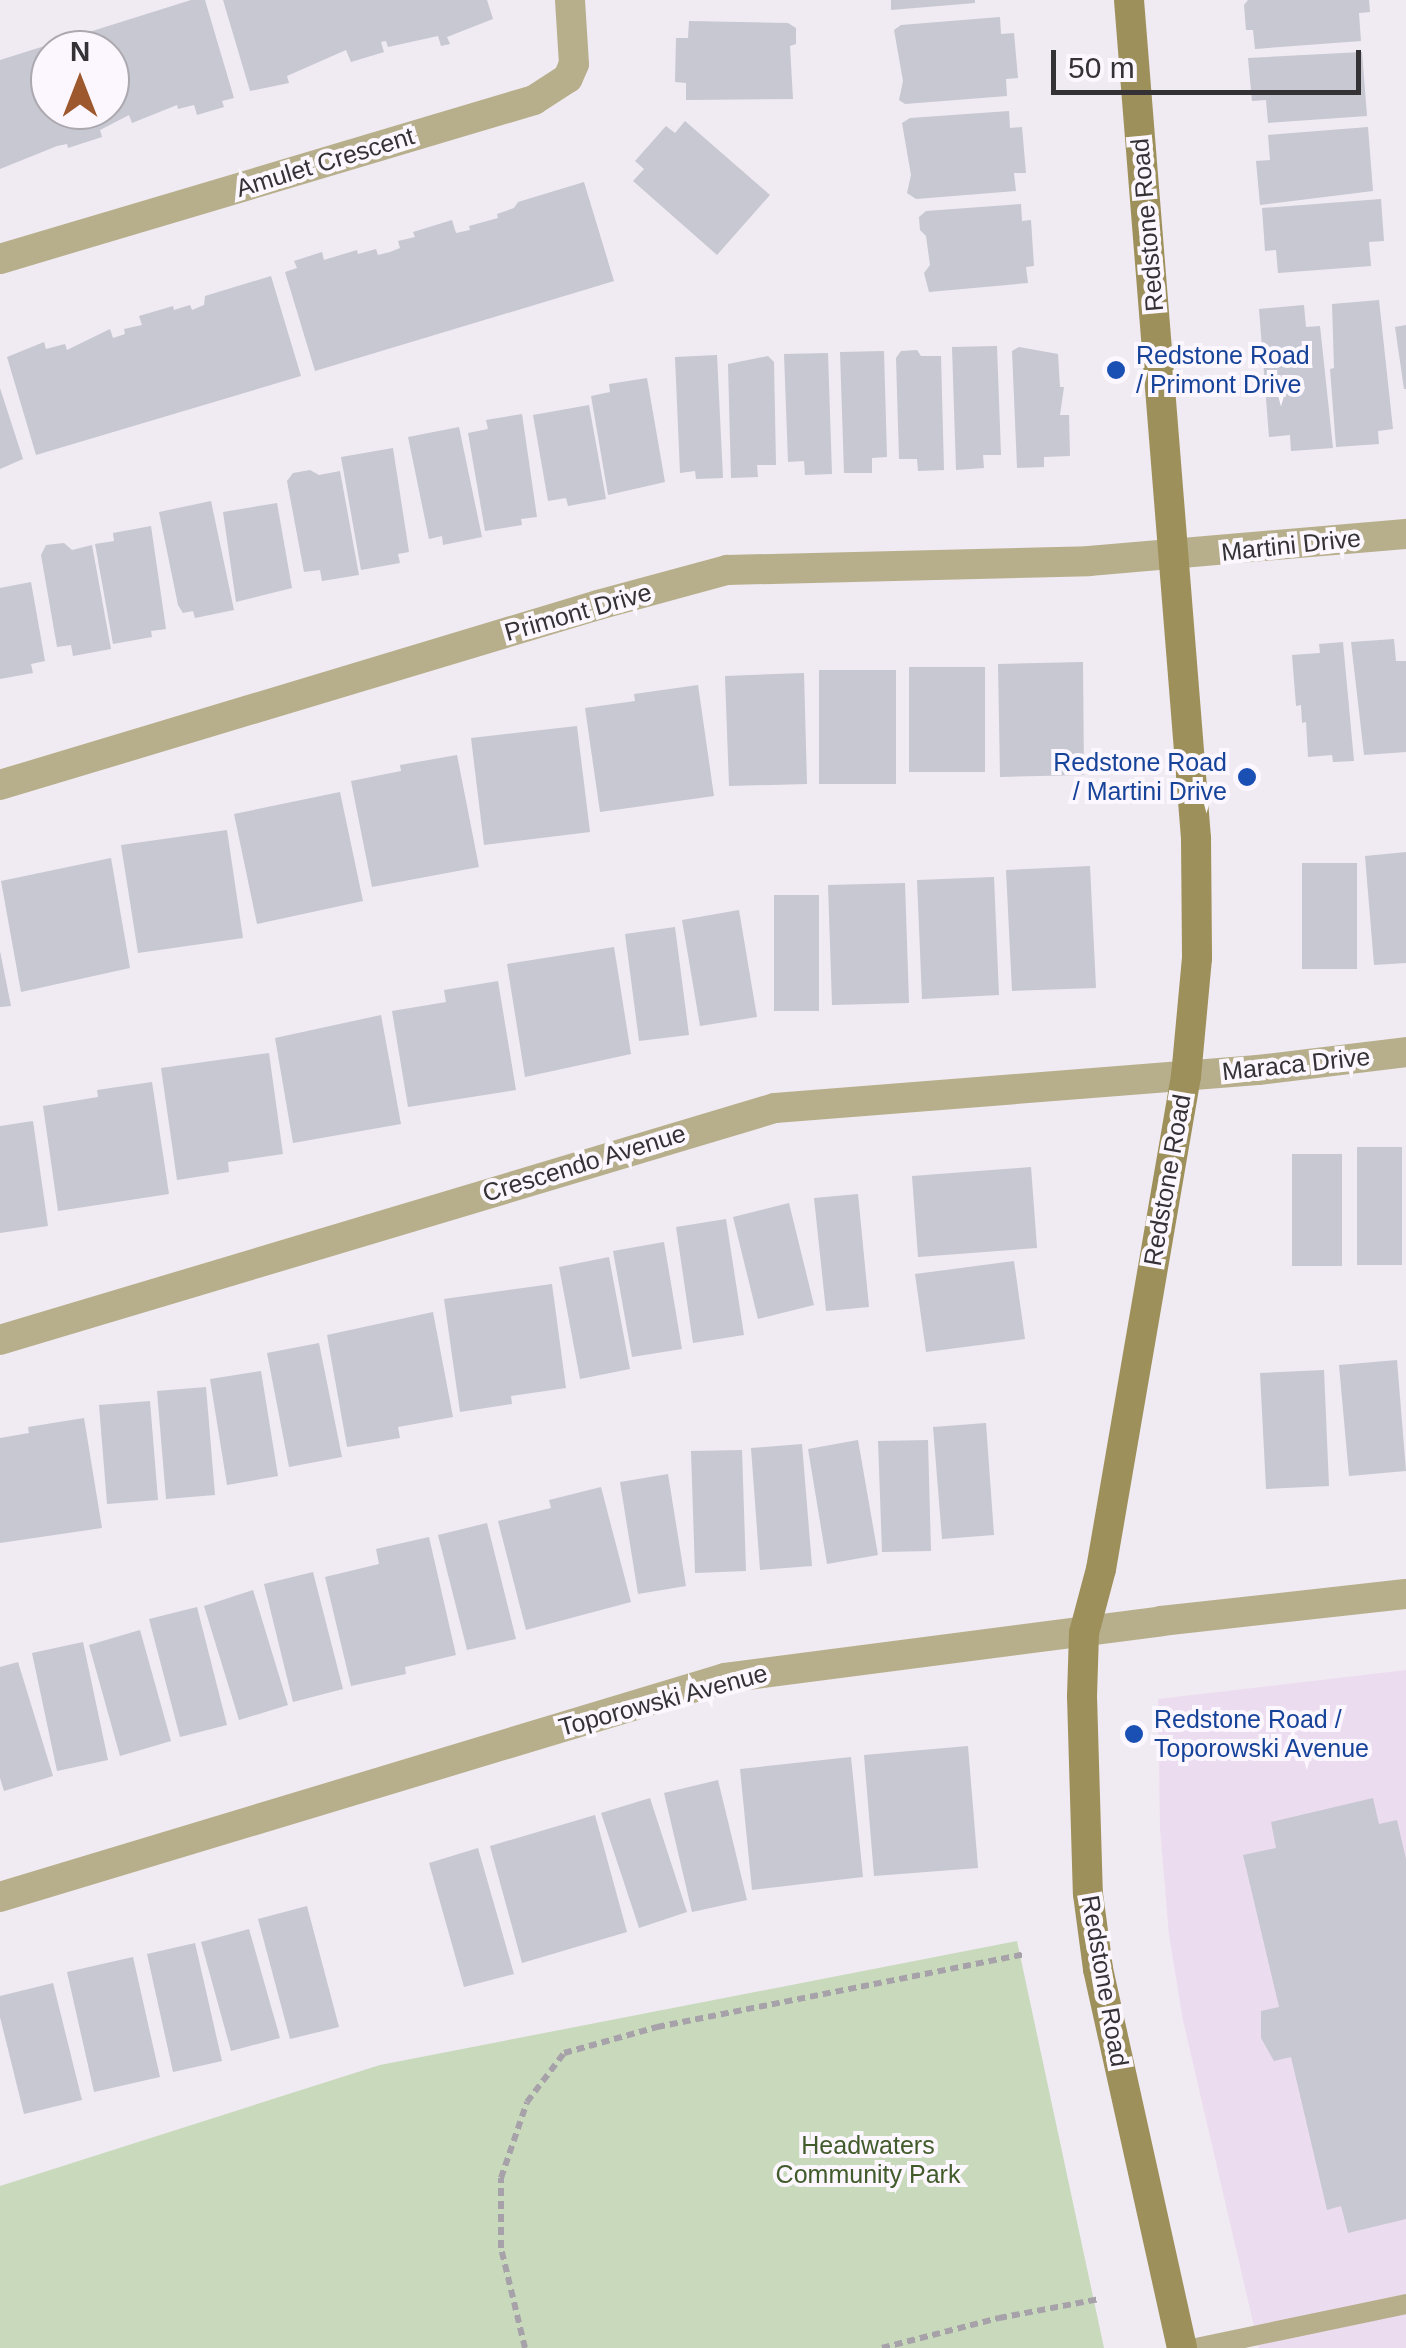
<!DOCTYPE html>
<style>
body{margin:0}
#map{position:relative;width:1406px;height:2348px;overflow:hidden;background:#f0eaf2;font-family:Arial,sans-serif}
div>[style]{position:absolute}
.education>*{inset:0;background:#ecdcef}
.green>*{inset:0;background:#c8d9bc}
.building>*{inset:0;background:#c7c8d2}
.path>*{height:6px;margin-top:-3px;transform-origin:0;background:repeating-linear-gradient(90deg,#a7a2a9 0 8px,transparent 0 13px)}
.lane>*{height:20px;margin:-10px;padding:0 10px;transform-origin:10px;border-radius:10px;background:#b7af8b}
.street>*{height:30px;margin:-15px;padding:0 15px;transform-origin:15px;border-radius:15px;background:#b7af8b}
.secondary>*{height:30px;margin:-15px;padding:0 15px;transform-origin:15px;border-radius:15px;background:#9e905a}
.dots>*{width:28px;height:28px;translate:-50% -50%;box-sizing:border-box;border:5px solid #fcf7ff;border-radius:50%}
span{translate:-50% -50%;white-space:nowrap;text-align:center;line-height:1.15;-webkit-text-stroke:8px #fcf7ff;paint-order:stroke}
.street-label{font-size:25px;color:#353236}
.transit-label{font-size:25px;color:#164399}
.left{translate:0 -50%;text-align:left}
.right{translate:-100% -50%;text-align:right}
.park-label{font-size:25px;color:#415b2b}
.north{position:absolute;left:30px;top:30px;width:100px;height:100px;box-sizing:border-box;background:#fcf7ff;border:2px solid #aca8af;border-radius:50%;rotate:0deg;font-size:28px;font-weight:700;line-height:40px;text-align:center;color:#353236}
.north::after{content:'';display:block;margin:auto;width:35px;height:45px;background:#9d582d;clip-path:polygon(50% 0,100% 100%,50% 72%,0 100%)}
.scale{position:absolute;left:1051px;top:50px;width:310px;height:45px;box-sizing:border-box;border:5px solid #353236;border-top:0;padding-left:12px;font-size:30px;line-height:35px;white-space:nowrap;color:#353236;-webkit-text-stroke:8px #fcf7ff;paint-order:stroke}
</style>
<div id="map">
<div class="education">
<i style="clip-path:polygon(1406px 1670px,1406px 2348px,1259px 2348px,1183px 2020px,1169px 1935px,1160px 1828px,1158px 1699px)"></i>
</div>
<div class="green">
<i style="clip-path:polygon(1017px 1941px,1104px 2348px,0 2348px,0 2186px,380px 2065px)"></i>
</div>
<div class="building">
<i style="clip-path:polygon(evenodd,191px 0,205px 0,234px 98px,222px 101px,224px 107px,197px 115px,194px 105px,178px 109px,177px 105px,132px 123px,129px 115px,100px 130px,102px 137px,68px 148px,67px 144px,57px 146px,0 169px,0 60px,191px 0,50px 50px,110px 50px,110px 110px,50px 110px,50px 50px)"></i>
<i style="clip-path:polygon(223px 0,487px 0,493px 19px,447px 37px,450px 44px,441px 46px,438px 36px,388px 47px,386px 41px,381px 42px,384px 52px,351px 62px,346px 50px,287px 76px,289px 83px,250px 91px)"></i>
<i style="clip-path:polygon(891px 0,975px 0,975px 3px,891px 10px)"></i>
<i style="clip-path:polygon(1248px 0,1369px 0,1370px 12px,1359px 13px,1361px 41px,1255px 49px,1253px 30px,1246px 30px,1244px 5px)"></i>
<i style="clip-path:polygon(1000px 17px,1001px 34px,1014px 33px,1018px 78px,1006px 79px,1007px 96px,905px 104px,899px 100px,903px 81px,894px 30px,901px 25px)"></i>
<i style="clip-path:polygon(689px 21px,788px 23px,796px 28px,796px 44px,790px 46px,793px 99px,686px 100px,686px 83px,675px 82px,676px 38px,688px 38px)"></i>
<i style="clip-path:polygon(1362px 52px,1367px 116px,1268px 123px,1266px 100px,1252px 101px,1248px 58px)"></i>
<i style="clip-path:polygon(1009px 111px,1010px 128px,1022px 127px,1026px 173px,1014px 173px,1016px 191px,916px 199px,907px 193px,911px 175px,902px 123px,910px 118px)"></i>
<i style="clip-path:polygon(685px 121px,770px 195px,717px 255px,633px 181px,644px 169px,635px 161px,666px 126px,675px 133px)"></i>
<i style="clip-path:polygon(1368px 127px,1373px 191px,1260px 205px,1256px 161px,1270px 160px,1268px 135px)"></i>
<i style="clip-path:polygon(584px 182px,614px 281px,315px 371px,285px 272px,297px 268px,294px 261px,322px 252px,324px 260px,357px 250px,358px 254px,376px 249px,378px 255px,390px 252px,400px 248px,398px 241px,415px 237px,413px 232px,452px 220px,456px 233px,470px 230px,469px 226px,498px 218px,497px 214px,514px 208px,518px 202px)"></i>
<i style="clip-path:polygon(1381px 199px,1384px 241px,1369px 242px,1371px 266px,1278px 273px,1276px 250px,1265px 251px,1262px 208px)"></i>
<i style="clip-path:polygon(1021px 204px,1022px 221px,1031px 220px,1034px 266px,1026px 267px,1028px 283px,929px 292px,924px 273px,930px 265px,926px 236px,920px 230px,919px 217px,926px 211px)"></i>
<i style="clip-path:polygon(271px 276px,301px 376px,36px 455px,7px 357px,44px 342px,46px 349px,65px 344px,67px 350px,110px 329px,113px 338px,125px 334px,124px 329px,142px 325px,139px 316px,173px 306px,174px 310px,190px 305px,192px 310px,204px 305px,205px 296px)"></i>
<i style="clip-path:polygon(1379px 300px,1393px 429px,1378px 431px,1379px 444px,1336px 447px,1330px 369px,1334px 368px,1332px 304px)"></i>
<i style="clip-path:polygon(1304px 305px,1306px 327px,1320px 326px,1333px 448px,1291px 451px,1290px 435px,1269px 437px,1259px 309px)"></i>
<i style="clip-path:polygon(1406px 325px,1406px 389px,1404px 389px,1395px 327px)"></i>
<i style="clip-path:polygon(997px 346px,1001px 455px,983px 455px,984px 468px,956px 470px,952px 347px)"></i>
<i style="clip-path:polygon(1019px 347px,1058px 354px,1060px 387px,1064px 387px,1060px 415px,1069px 415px,1070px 456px,1044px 457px,1044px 467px,1017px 468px,1012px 351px)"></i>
<i style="clip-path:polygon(917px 350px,921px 356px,941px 356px,944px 470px,918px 471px,917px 459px,899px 459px,896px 358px,901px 351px)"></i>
<i style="clip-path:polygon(884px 351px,887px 457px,872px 458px,872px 473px,844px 473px,840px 352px)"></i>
<i style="clip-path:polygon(828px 353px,832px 474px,805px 475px,804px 461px,788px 462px,784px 354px)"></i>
<i style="clip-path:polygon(717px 355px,723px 478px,696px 479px,695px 471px,680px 473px,675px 357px)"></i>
<i style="clip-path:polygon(768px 356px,774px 362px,776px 465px,757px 465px,758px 477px,731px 478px,728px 364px)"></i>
<i style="clip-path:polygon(647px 378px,665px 482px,608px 495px,591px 396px,610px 392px,609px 384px)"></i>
<i style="clip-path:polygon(0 388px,23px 459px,0 469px)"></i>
<i style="clip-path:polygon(589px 405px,606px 499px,568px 506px,566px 498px,548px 501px,533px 415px)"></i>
<i style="clip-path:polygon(522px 414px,537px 517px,521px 519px,522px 525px,485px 531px,468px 433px,488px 429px,486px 420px)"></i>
<i style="clip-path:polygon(459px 427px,482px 537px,443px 545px,442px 536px,429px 539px,408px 437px)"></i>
<i style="clip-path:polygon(393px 448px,409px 552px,398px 554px,400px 563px,361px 570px,341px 457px)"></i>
<i style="clip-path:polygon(310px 470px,319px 475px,340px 471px,359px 575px,322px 581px,320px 570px,304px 572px,287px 481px,293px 473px)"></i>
<i style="clip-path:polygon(211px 501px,234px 610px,195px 618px,193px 611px,183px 613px,178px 605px,159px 512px)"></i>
<i style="clip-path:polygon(277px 503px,292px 588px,236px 602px,223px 512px)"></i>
<i style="clip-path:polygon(151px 526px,166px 629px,151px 631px,152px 637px,113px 644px,95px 544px,114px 541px,113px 533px)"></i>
<i style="clip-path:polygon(64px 543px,72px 550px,92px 545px,111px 649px,73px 656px,71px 645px,57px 647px,41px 555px,46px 545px)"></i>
<i style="clip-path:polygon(31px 582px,45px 661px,31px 664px,33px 673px,0 679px,0 588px)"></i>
<i style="clip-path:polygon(1394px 639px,1396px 661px,1406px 661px,1406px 752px,1364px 755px,1351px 642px)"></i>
<i style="clip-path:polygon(1343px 642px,1354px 761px,1333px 762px,1332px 755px,1308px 757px,1306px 722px,1302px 723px,1301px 705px,1296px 706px,1292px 655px,1320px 653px,1319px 644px)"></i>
<i style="clip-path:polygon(1083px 662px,1084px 775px,1000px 777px,998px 664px)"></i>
<i style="clip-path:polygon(909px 667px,985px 667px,985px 772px,909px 772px)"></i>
<i style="clip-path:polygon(819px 670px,896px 670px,896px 784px,819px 784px)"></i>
<i style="clip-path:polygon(804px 673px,807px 784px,729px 786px,725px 676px)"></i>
<i style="clip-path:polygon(698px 685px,714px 796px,600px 812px,585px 708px,635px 701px,634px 694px)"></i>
<i style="clip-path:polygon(577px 726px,590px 832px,484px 845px,471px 738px)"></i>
<i style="clip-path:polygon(457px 755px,479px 867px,372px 887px,351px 781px,401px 771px,400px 765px)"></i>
<i style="clip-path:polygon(340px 792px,363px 901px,257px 924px,234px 814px)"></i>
<i style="clip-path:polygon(227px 830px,243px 938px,138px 953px,121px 845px)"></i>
<i style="clip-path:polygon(1406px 852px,1406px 963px,1374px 965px,1365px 856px)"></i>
<i style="clip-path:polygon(111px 858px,130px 968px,21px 992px,1px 881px)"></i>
<i style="clip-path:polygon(1302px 863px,1357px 863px,1357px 969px,1302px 969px)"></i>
<i style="clip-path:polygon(1090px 866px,1096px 988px,1012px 991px,1006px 870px)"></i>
<i style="clip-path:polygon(994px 877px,999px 995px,922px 999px,917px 880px)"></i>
<i style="clip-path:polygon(905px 883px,909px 1003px,832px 1005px,828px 885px)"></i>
<i style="clip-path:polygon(774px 895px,819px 895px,819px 1011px,774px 1011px)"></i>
<i style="clip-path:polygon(739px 910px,757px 1017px,700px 1026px,682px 920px)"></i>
<i style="clip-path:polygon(675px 927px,689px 1035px,639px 1041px,625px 934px)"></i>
<i style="clip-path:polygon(614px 947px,631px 1054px,525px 1077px,507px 964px)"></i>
<i style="clip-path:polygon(0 951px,11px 1006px,0 1007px)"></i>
<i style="clip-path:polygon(498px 981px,516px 1090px,408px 1107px,392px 1011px,446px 1002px,444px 990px)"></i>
<i style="clip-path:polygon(381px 1015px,401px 1124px,293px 1143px,275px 1038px)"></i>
<i style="clip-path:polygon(269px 1053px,283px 1154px,228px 1162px,229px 1172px,177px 1180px,161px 1068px)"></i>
<i style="clip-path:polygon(152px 1082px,169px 1194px,58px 1211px,43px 1106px,98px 1097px,97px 1090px)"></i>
<i style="clip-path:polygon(33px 1121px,48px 1226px,0 1233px,0 1126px)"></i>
<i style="clip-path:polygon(1357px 1147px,1402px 1147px,1402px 1265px,1357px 1265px)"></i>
<i style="clip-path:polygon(1292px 1154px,1342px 1154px,1342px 1266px,1292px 1266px)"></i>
<i style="clip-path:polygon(1031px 1167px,1037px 1248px,918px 1257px,912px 1176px)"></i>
<i style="clip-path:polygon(858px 1194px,869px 1307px,826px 1311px,814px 1198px)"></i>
<i style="clip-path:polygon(789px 1203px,814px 1305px,758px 1319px,733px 1217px)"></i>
<i style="clip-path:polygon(726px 1219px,744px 1335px,693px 1343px,676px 1227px)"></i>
<i style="clip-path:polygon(664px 1242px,682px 1349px,632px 1357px,613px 1251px)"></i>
<i style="clip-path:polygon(609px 1257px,630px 1369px,580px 1379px,559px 1267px)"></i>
<i style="clip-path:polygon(1014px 1261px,1025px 1339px,926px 1352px,915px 1274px)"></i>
<i style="clip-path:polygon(552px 1284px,566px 1388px,511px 1396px,512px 1404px,460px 1412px,444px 1299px)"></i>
<i style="clip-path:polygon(433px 1312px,453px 1417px,398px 1427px,400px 1438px,347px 1447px,327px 1335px)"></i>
<i style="clip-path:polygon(319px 1343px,342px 1457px,289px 1467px,267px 1353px)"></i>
<i style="clip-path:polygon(1397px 1360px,1406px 1471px,1349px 1476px,1339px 1365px)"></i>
<i style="clip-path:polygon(1324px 1370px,1329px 1486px,1266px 1489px,1260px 1373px)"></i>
<i style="clip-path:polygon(261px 1371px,278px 1476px,227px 1485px,210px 1379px)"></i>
<i style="clip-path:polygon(206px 1387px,215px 1495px,166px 1499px,157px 1391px)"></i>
<i style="clip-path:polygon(150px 1401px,158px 1500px,107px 1504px,99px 1405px)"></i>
<i style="clip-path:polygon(84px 1418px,102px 1528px,0 1543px,0 1438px,29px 1433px,28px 1427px)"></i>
<i style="clip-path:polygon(986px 1423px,994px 1535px,942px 1539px,933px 1427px)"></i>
<i style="clip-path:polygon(858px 1440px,878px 1555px,827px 1564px,808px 1449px)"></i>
<i style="clip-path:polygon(928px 1440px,931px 1551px,882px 1552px,878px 1441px)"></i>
<i style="clip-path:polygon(802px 1444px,812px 1566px,760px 1570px,751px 1448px)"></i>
<i style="clip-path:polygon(742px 1450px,746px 1571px,695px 1573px,691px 1451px)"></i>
<i style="clip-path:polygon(668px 1474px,686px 1586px,638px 1594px,620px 1482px)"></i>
<i style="clip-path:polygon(601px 1487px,631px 1602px,526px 1630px,498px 1521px,551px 1508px,549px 1500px)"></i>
<i style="clip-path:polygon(487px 1523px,516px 1639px,467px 1650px,438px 1535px)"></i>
<i style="clip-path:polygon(429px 1537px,456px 1655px,405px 1667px,406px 1674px,351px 1686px,325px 1577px,379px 1564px,376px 1549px)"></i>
<i style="clip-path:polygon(313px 1572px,343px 1689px,293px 1702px,264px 1584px)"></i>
<i style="clip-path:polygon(253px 1590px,288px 1705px,239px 1720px,204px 1606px)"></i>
<i style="clip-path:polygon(197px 1607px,227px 1725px,180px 1737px,149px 1619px)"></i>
<i style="clip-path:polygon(140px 1630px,171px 1741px,120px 1756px,89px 1645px)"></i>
<i style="clip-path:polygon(83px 1642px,108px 1760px,57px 1771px,32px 1653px)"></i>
<i style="clip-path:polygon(18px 1662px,53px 1776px,4px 1791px,0 1778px,0 1667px)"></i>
<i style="clip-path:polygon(968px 1746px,978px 1868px,874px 1876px,864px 1755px)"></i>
<i style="clip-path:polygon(851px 1757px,863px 1877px,752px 1890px,740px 1769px)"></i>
<i style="clip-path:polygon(718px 1780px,747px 1900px,692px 1912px,664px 1793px)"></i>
<i style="clip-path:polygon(650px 1798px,687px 1912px,639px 1928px,601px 1813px)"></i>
<i style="clip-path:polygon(1373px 1798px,1379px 1824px,1397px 1820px,1406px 1859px,1406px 2219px,1348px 2233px,1341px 2206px,1327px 2210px,1291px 2057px,1274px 2061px,1261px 2038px,1261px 2011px,1279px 2007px,1243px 1855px,1276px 1848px,1271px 1822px)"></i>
<i style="clip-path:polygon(595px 1815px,627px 1932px,522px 1963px,490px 1846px)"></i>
<i style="clip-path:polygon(478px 1848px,514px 1974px,464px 1987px,429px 1863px)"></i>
<i style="clip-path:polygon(307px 1906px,339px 2027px,290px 2039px,258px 1919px)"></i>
<i style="clip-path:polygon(249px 1929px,280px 2038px,231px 2051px,201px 1942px)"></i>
<i style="clip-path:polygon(195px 1943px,222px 2061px,173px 2072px,147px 1954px)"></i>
<i style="clip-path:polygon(133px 1957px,160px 2077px,94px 2092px,67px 1972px)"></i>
<i style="clip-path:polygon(53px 1983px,82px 2100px,24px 2114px,0 2017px,0 1996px)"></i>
</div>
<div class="path">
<i style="left:525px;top:2348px;width:103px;rotate:-103.5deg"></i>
<i style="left:501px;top:2248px;width:70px;rotate:-90deg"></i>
<i style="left:501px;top:2178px;width:80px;rotate:-71.1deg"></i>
<i style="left:527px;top:2102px;width:61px;rotate:-52.9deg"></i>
<i style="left:564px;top:2053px;width:97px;rotate:-15.6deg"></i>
<i style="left:657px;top:2027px;width:375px;rotate:-11.2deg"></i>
<i style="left:882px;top:2348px;width:121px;rotate:-14.4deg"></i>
<i style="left:999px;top:2318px;width:103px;rotate:-10.7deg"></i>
</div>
<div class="lane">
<i style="left:1196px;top:2348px;width:215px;rotate:-11.8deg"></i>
</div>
<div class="street">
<i style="left:0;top:259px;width:557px;rotate:-16.58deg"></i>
<i style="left:534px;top:100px;width:40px;rotate:-32.9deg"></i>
<i style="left:568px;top:78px;width:15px;rotate:-67deg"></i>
<i style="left:574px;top:64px;width:64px;rotate:-93.6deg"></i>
<i style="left:0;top:785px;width:625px;rotate:-16.75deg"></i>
<i style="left:598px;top:605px;width:134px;rotate:-15.2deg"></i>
<i style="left:727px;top:570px;width:362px;rotate:-1.4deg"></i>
<i style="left:1089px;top:561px;width:318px;rotate:-4.9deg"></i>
<i style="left:0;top:1340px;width:809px;rotate:-16.67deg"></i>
<i style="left:775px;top:1108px;width:484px;rotate:-4.5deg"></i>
<i style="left:1258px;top:1070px;width:149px;rotate:-6.9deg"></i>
<i style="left:0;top:1897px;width:757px;rotate:-16.81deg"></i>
<i style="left:725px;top:1678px;width:440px;rotate:-7.4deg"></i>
<i style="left:1161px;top:1621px;width:246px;rotate:-6.3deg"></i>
</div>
<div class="secondary">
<i style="left:1129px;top:0;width:842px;rotate:85.43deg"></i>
<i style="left:1196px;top:839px;width:119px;rotate:89.5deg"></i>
<i style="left:1197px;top:958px;width:119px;rotate:95.3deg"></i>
<i style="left:1186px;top:1076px;width:500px;rotate:99.78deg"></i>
<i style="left:1101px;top:1569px;width:66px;rotate:104.9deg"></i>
<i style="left:1084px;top:1633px;width:63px;rotate:91.8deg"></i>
<i style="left:1082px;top:1696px;width:198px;rotate:88.3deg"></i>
<i style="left:1088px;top:1894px;width:76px;rotate:82.4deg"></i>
<i style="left:1098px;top:1969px;width:388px;rotate:77.5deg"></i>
</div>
<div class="dots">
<i style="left:1116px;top:370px;background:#1a4fb4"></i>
<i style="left:1247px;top:777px;background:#1a4fb4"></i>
<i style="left:1134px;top:1734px;background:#1a4fb4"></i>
</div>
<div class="street-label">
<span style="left:325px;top:162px;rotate:-17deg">Amulet Crescent</span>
<span style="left:1147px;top:225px;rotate:-95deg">Redstone Road</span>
<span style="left:1291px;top:545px;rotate:-6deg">Martini Drive</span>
<span style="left:578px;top:612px;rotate:-16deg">Primont Drive</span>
<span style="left:1296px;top:1064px;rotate:-6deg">Maraca Drive</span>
<span style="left:584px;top:1163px;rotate:-17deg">Crescendo Avenue</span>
<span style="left:1167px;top:1180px;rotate:-80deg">Redstone Road</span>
<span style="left:663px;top:1700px;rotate:-15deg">Toporowski Avenue</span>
<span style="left:1105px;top:1981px;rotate:80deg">Redstone Road</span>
</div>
<div class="transit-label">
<span class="left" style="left:1136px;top:370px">Redstone Road<br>/ Primont Drive</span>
<span class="right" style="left:1227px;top:777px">Redstone Road<br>/ Martini Drive</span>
<span class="left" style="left:1154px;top:1734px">Redstone Road /<br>Toporowski Avenue</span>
</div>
<div class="park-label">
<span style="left:868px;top:2160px">Headwaters<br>Community Park</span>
</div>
<div class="north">N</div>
<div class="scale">50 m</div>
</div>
